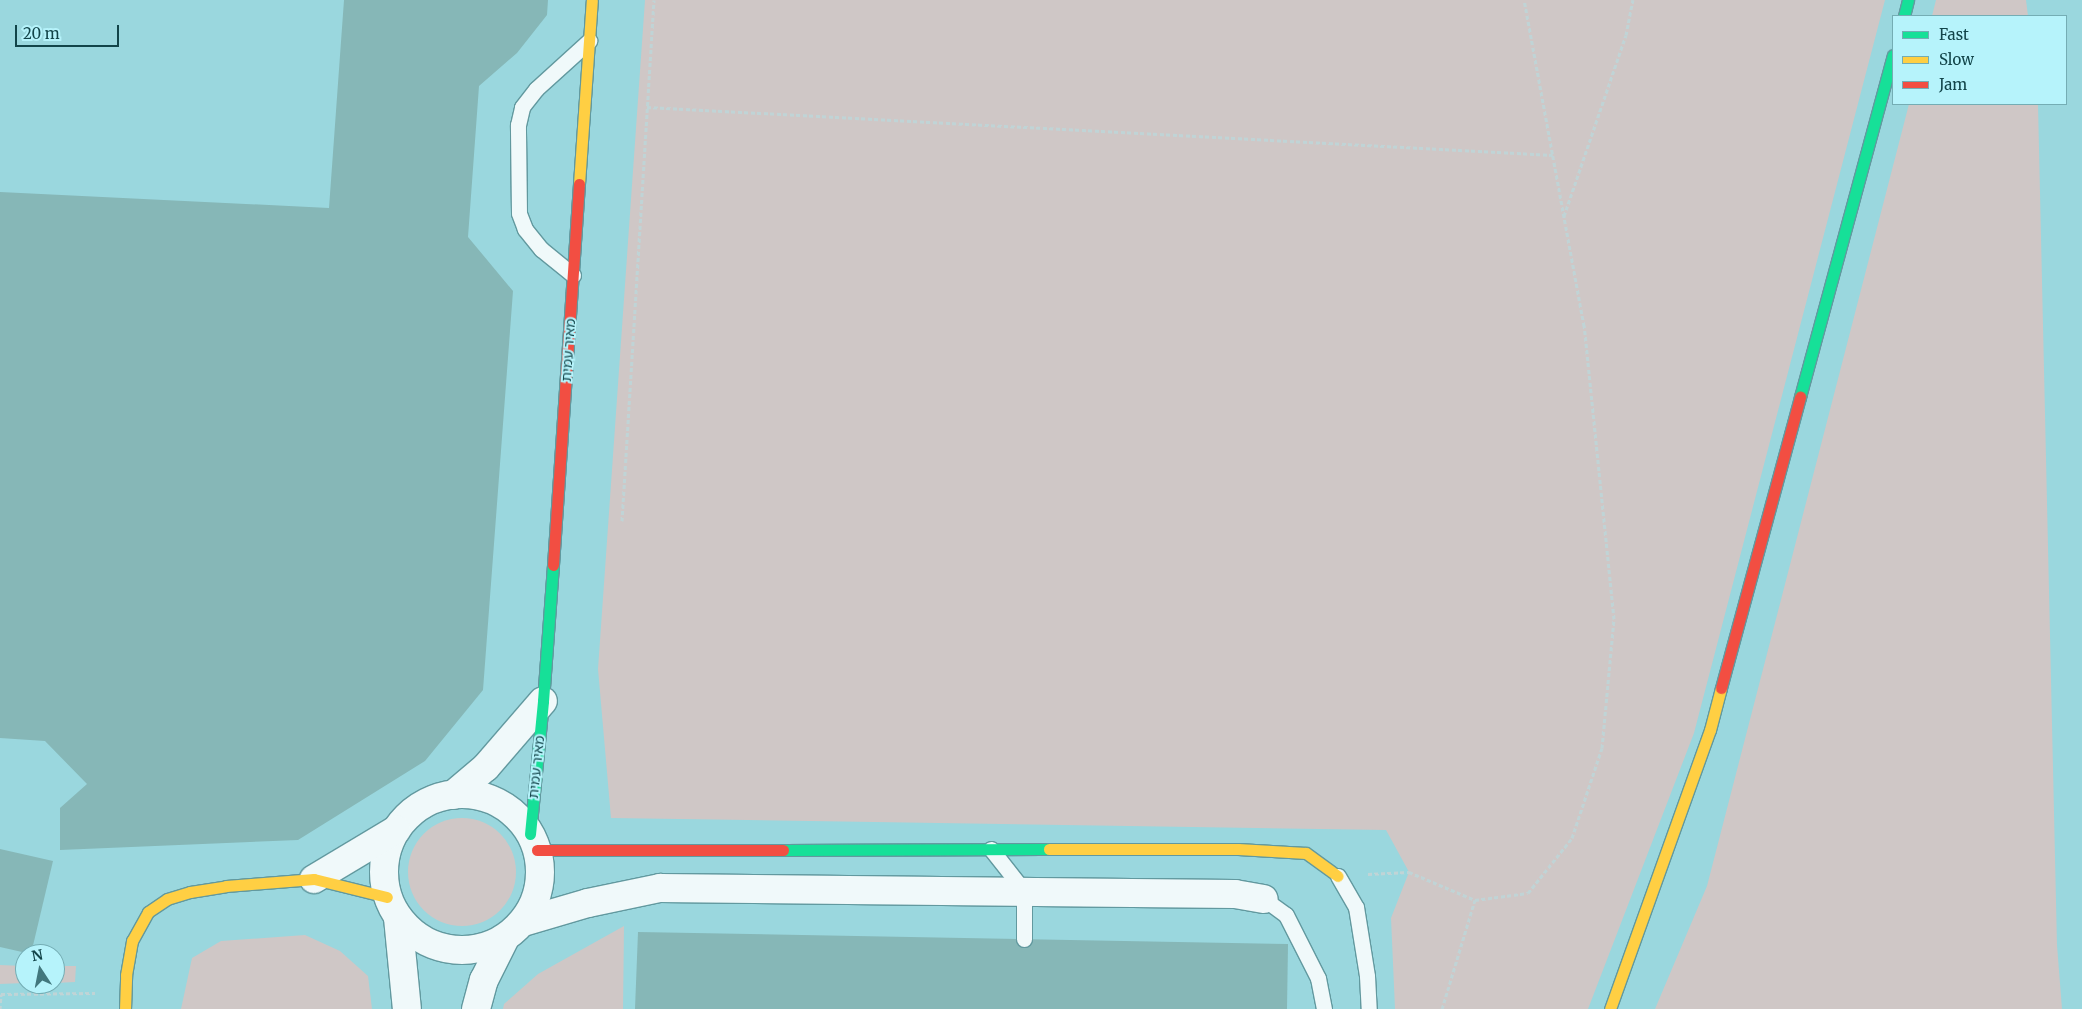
<!DOCTYPE html>
<meta charset="utf-8">
<style>
body{margin:0}
#map{position:relative;width:2082px;height:1009px;overflow:hidden;background:#9ad7de;font-family:Merriweather,"Noto Sans Hebrew",serif}
div>[style]{position:absolute}
.green>*{inset:0;background:#cfc7c6}
.round{border-radius:50%}
.building>*{inset:0;background:#86b7b7}
.path>*{height:3px;margin-top:-1.5px;transform-origin:0;background:repeating-linear-gradient(90deg,#c0d4d6 0 4px,transparent 0 6.5px)}
.roads{filter:drop-shadow(1px 0 #62999f) drop-shadow(-1px 0 #62999f) drop-shadow(0 1px #62999f) drop-shadow(0 -1px #62999f)}
.lane>*{height:15px;margin:-7.5px;padding:0 7.5px;transform-origin:7.5px;border-radius:7.5px;background:#f0f9fa}
.street>*{height:28px;margin:-14px;padding:0 14px;transform-origin:14px;border-radius:14px;background:#f0f9fa}
.street>.ring{margin:-14px;padding:0;box-sizing:content-box;background:none;border:28px solid #f0f9fa;border-radius:50%}
.fast>*{height:11px;margin:-5.5px;padding:0 5.5px;transform-origin:5.5px;border-radius:5.5px;background:#16e098}
.slow>*{height:11px;margin:-5.5px;padding:0 5.5px;transform-origin:5.5px;border-radius:5.5px;background:#ffcf43}
.jam>*{height:11px;margin:-5.5px;padding:0 5.5px;transform-origin:5.5px;border-radius:5.5px;background:#f24e42}
span{translate:-50% -50%;white-space:nowrap;text-align:center;line-height:1.15;-webkit-text-stroke:4px #b6f3fb;paint-order:stroke}
.street-label{font-size:14px;color:#124449}
.legend{position:absolute;left:1892px;top:15px;width:175px;height:90px;box-sizing:border-box;background:#b6f3fb;border:1px solid #74adb4;margin:0;padding:6px 9px;list-style:none;font-size:15px;color:#124449}
.legend li{display:flex;align-items:center;gap:10px;height:25px}
.legend b{width:25px;border:1px solid #74adb4}
.north{position:absolute;left:15px;top:944px;width:50px;height:50px;box-sizing:border-box;background:#b6f3fb;border:1px solid #74adb4;border-radius:50%;rotate:349deg;font-size:14px;font-weight:700;line-height:20px;text-align:center;color:#124449}
.north::after{content:'';display:block;margin:auto;width:18px;height:22px;background:#42777d;clip-path:polygon(50% 0,100% 100%,50% 72%,0 100%)}
.scale{position:absolute;left:15px;top:25px;width:104px;height:22px;box-sizing:border-box;border:2px solid #124449;border-top:0;padding-left:6px;font-size:15px;line-height:18px;white-space:nowrap;color:#124449;-webkit-text-stroke:4px #b6f3fb;paint-order:stroke}
</style>
<div id="map">
<div class="green">
<i style="clip-path:polygon(645px 0,1885px 0,1694px 733px,1588px 1009px,1395px 1009px,1391px 918px,1409px 872px,1386px 830px,611px 818px,598px 669px)"></i>
<i style="clip-path:polygon(1936px 0,2026px 0,2028px 16px,1932px 16px)"></i>
<i style="clip-path:polygon(1909px 104px,2038px 104px,2057px 945px,2062px 1009px,1655px 1009px,1707px 886px)"></i>
<i class="round" style="left:408px;top:818px;width:108px;height:108px"></i>
<i style="clip-path:polygon(624px 926px,623px 1009px,503px 1009px,504px 1004px,538px 974px)"></i>
<i style="clip-path:polygon(305px 935px,340px 951px,368px 976px,372px 1009px,181px 1009px,192px 958px,221px 941px)"></i>
<i style="clip-path:polygon(0 965px,25px 966px,25px 983px,0 984px)"></i>
<i style="clip-path:polygon(55px 966px,76px 966px,75px 982px,55px 983px)"></i>
</div>
<div class="building">
<i style="clip-path:polygon(344px 0,548px 0,547px 15px,517px 53px,479px 86px,468px 237px,513px 291px,483px 690px,425px 761px,298px 840px,60px 850px,60px 808px,87px 784px,45px 741px,0 738px,0 192px,329px 208px)"></i>
<i style="clip-path:polygon(0 849px,53px 861px,31px 954px,0 947px)"></i>
<i style="clip-path:polygon(638px 932px,1288px 944px,1287px 1009px,635px 1009px)"></i>
</div>
<div class="path">
<i style="left:647px;top:107px;width:907px;rotate:3.03deg"></i>
<i style="left:1564px;top:216px;width:191px;rotate:-71.1deg"></i>
<i style="left:1626px;top:35px;width:36px;rotate:-79deg"></i>
<i style="left:622px;top:521px;width:522px;rotate:-86.49deg"></i>
<i style="left:1368px;top:874px;width:41px;rotate:-2.8deg"></i>
<i style="left:1409px;top:872px;width:72px;rotate:23deg"></i>
<i style="left:1475px;top:900px;width:53px;rotate:-7.5deg"></i>
<i style="left:1528px;top:893px;width:70px;rotate:-51.3deg"></i>
<i style="left:1572px;top:838px;width:95px;rotate:-71.6deg"></i>
<i style="left:1602px;top:748px;width:130px;rotate:-84.7deg"></i>
<i style="left:1614px;top:619px;width:295px;rotate:-95.8deg"></i>
<i style="left:1584px;top:326px;width:331px;rotate:-100.4deg"></i>
<i style="left:0;top:1009px;width:15px;rotate:-86deg"></i>
<i style="left:1px;top:994px;width:94px;rotate:-0.6deg"></i>
<i style="left:1442px;top:1009px;width:114px;rotate:-73.2deg"></i>
</div>
<div class="roads">
<div class="lane">
<i style="left:573px;top:275px;width:41px;rotate:-140.9deg"></i>
<i style="left:541px;top:249px;width:26px;rotate:-129deg"></i>
<i style="left:525px;top:229px;width:17px;rotate:-111deg"></i>
<i style="left:519px;top:213px;width:88px;rotate:-90.7deg"></i>
<i style="left:518px;top:125px;width:18px;rotate:-77deg"></i>
<i style="left:522px;top:107px;width:23px;rotate:-52deg"></i>
<i style="left:536px;top:89px;width:72px;rotate:-42.2deg"></i>
<i style="left:991px;top:849px;width:53px;rotate:51.8deg"></i>
<i style="left:1024px;top:891px;width:48px;rotate:90deg"></i>
<i style="left:1338px;top:876px;width:36px;rotate:60deg"></i>
<i style="left:1356px;top:907px;width:70px;rotate:80.9deg"></i>
<i style="left:1367px;top:976px;width:33px;rotate:87deg"></i>
<i style="left:1264px;top:899px;width:27px;rotate:36deg"></i>
<i style="left:1286px;top:915px;width:71px;rotate:63.1deg"></i>
<i style="left:1318px;top:978px;width:32px;rotate:79deg"></i>
</div>
<div class="street">
<i class="ring" style="left:384px;top:794px;width:128px;height:128px"></i>
<i style="left:453px;top:795px;width:43px;rotate:-40.3deg"></i>
<i style="left:486px;top:767px;width:87px;rotate:-49.2deg"></i>
<i style="left:314px;top:879px;width:96px;rotate:-30.9deg"></i>
<i style="left:398px;top:918px;width:91px;rotate:84.4deg"></i>
<i style="left:523px;top:922px;width:68px;rotate:-16.3deg"></i>
<i style="left:588px;top:903px;width:74px;rotate:-11.8deg"></i>
<i style="left:660px;top:888px;width:575px;rotate:0.6deg"></i>
<i style="left:1235px;top:894px;width:29px;rotate:10deg"></i>
<i style="left:476px;top:1009px;width:30px;rotate:-75deg"></i>
<i style="left:484px;top:980px;width:47px;rotate:-63.4deg"></i>
</div>
<div class="fast">
<i style="left:1904px;top:16px;width:16px;rotate:-76deg"></i>
<i style="left:1800px;top:397px;width:354px;rotate:-74.8deg"></i>
<i style="left:530px;top:834px;width:134px;rotate:-84.4deg"></i>
<i style="left:543px;top:701px;width:136px;rotate:-85.8deg"></i>
<i style="left:783px;top:850px;width:266px;rotate:-0.2deg"></i>
</div>
<div class="slow">
<i style="left:579px;top:184px;width:184px;rotate:-86deg"></i>
<i style="left:1049px;top:849px;width:189px"></i>
<i style="left:1238px;top:849px;width:68px;rotate:3.4deg"></i>
<i style="left:1306px;top:853px;width:39px;rotate:36deg"></i>
<i style="left:125px;top:1009px;width:34px;rotate:-88deg"></i>
<i style="left:126px;top:975px;width:35px;rotate:-80deg"></i>
<i style="left:132px;top:941px;width:33px;rotate:-61deg"></i>
<i style="left:148px;top:912px;width:23px;rotate:-34deg"></i>
<i style="left:167px;top:899px;width:24px;rotate:-17deg"></i>
<i style="left:190px;top:892px;width:36px;rotate:-9deg"></i>
<i style="left:226px;top:886px;width:88px;rotate:-4.5deg"></i>
<i style="left:314px;top:879px;width:75px;rotate:13.9deg"></i>
<i style="left:1610px;top:1009px;width:296px;rotate:-70.3deg"></i>
<i style="left:1710px;top:730px;width:43px;rotate:-75.3deg"></i>
</div>
<div class="jam">
<i style="left:553px;top:565px;width:382px;rotate:-86.1deg"></i>
<i style="left:1721px;top:688px;width:302px;rotate:-74.8deg"></i>
<i style="left:537px;top:850px;width:246px"></i>
</div>
</div>
<div class="street-label">
<span style="left:568px;top:350px;rotate:-86deg">מאיר עמית</span>
<span style="left:536px;top:767px;rotate:-84deg">מאיר עמית</span>
</div>
<ul class="legend">
<li><b style="height:6px;background:#16e098"></b>Fast</li>
<li><b style="height:6px;background:#ffcf43"></b>Slow</li>
<li><b style="height:6px;background:#f24e42"></b>Jam</li>
</ul>
<div class="north">N</div>
<div class="scale">20 m</div>
</div>
